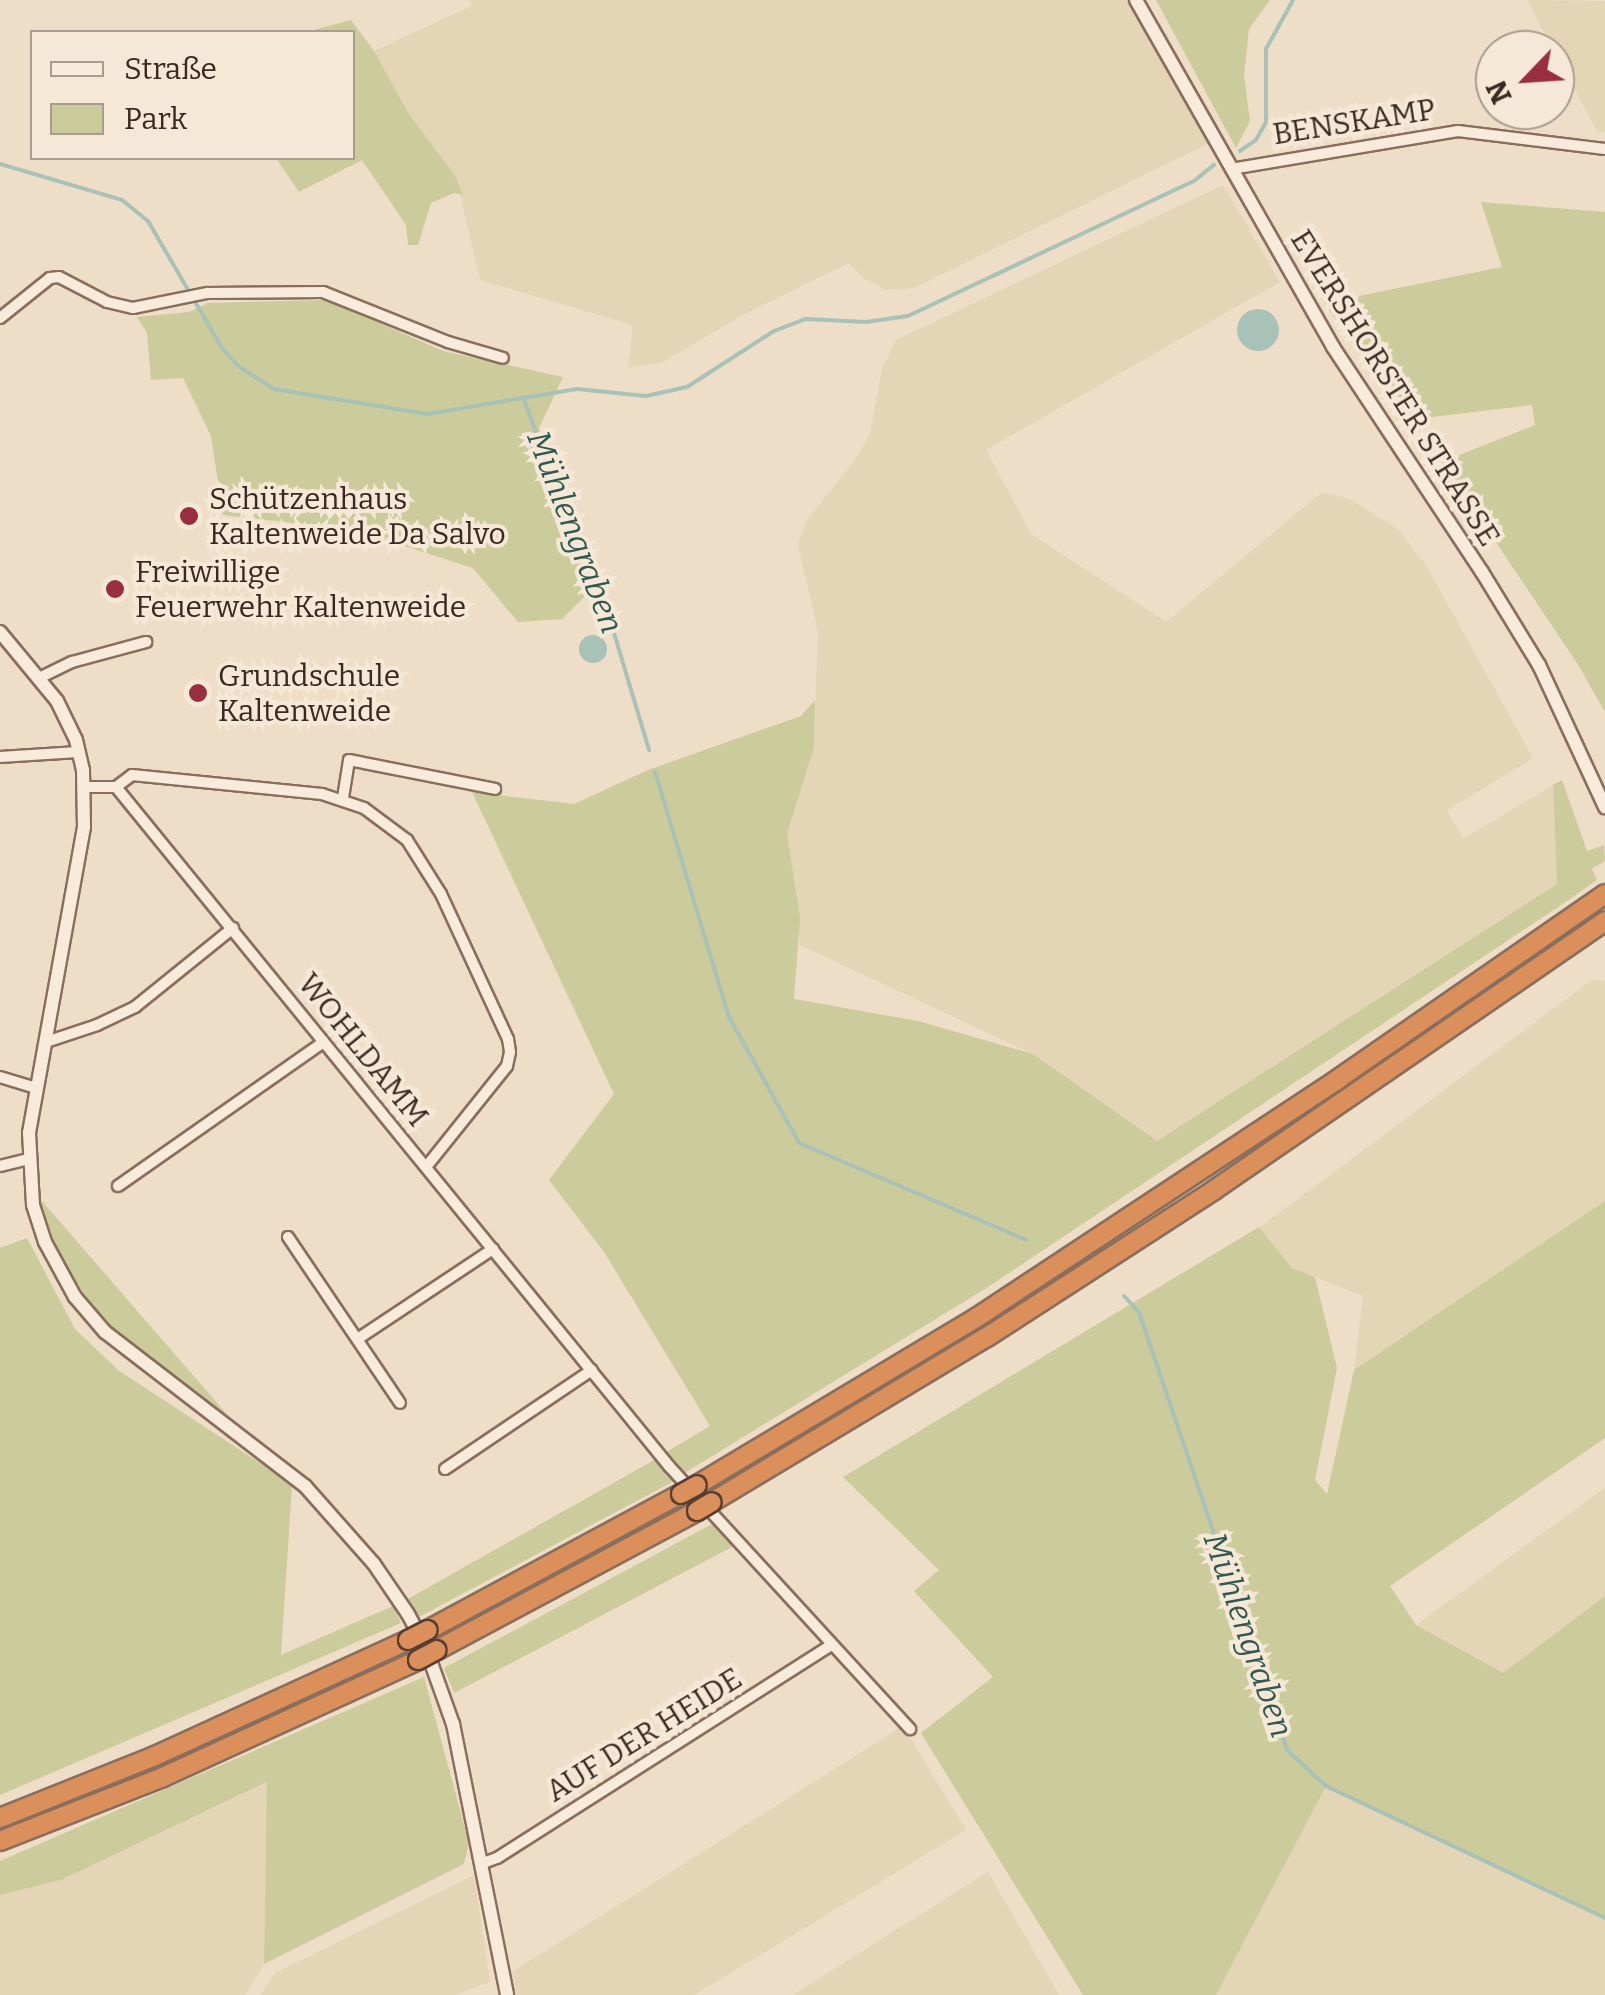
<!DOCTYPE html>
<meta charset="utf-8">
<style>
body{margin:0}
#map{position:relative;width:1605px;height:1995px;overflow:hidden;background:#eeddc7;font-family:Bitter,serif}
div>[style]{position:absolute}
.farmland>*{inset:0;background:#e3d5b5}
.green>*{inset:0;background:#cccb9b}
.water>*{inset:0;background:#a8c2b7}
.round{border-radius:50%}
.stream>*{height:4px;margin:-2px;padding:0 2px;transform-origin:2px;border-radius:2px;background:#a8c2b7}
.roads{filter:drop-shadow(2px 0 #8a6e5d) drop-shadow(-2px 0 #8a6e5d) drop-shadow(0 2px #8a6e5d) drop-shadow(0 -2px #8a6e5d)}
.minor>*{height:10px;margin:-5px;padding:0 5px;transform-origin:5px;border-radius:5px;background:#f8ebdb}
.tertiary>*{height:12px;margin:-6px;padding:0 6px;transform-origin:6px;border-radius:6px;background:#f8ebdb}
.motorway>*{height:18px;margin:-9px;padding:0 9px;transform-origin:9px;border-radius:9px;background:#db905b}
.bridges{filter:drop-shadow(2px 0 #583d31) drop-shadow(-2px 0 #583d31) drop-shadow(0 2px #583d31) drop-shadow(0 -2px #583d31)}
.motorway-bridge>*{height:18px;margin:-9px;padding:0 9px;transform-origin:9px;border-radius:9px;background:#db905b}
.dots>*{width:28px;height:28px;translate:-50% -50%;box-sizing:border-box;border:5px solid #f5e8d7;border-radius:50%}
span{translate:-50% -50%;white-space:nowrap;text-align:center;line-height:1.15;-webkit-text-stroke:8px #f5e8d7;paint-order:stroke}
.street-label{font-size:30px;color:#3a2920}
.poi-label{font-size:30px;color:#3a2920}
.left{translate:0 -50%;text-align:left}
.water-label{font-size:32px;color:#305951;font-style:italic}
.legend{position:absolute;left:30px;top:30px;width:325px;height:130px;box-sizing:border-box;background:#f5e8d7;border:2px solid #aa9c8e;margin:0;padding:12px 18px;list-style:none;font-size:30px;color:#3a2920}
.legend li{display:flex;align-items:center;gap:20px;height:50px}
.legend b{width:50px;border:2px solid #aa9c8e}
.north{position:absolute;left:1475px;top:30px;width:100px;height:100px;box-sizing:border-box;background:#f5e8d7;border:2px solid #aa9c8e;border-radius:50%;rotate:245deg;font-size:28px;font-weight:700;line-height:40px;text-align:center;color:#3a2920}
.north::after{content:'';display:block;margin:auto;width:35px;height:45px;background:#982e3e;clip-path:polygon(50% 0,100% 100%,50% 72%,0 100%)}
</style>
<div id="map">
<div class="farmland">
<i style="clip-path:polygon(470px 0,1127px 0,1209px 143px,914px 288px,886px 290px,865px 279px,849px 263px,750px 311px,661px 363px,628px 367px,633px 325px,480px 280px,456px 177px,409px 114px,374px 51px,471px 6px)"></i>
<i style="clip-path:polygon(1527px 0,1605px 1px,1605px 132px,1597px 131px)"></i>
<i style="clip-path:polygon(1223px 185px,1280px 282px,986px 450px,1031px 534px,1166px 622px,1322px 492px,1349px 499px,1398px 529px,1427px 567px,1533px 758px,1447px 810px,1463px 839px,1553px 785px,1557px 884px,1157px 1142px,1033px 1054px,800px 945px,787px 834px,814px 746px,818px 632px,798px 544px,807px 520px,855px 460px,870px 434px,882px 369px,896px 340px)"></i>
<i style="clip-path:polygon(1592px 980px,1605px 981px,1605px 1201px,1354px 1370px,1363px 1296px,1292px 1268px,1259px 1228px)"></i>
<i style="clip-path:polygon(1605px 1488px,1605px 1596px,1503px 1674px,1416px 1625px)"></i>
<i style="clip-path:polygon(903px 1726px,966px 1830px,694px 1995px,517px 1995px,512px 1972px)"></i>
<i style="clip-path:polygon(268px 1782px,264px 1964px,245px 1995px,0 1995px,0 1895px,61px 1880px)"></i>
<i style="clip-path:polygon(1326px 1786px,1605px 1918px,1605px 1995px,1216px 1995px)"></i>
<i style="clip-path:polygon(988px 1872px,1059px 1995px,793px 1995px)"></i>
<i style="clip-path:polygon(474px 1875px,490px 1982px,455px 1995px,260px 1995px,275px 1973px)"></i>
</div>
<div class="green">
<i style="clip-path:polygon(1156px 0,1270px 0,1249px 29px,1244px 76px,1250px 121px,1236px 148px)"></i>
<i style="clip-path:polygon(351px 20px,374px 51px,409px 114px,456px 177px,463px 195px,454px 193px,431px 203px,418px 245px,408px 245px,406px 225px,362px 160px,299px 192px,276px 158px,352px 158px,352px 32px,306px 32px)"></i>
<i style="clip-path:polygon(1481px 202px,1605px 212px,1605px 712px,1577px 663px,1442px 462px,1535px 425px,1532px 405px,1407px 420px,1324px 303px,1502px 267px)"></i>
<i style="clip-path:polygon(327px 300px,443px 351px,563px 377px,539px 428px,550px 479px,586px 552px,596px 585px,562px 619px,518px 622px,473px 568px,354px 530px,223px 515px,211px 436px,183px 378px,151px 380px,147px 333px,137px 317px,189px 312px,208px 303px)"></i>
<i style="clip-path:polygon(815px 700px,814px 747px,787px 834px,800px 918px,794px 999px,918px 1021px,1033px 1054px,1157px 1141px,1557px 884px,1553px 785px,1562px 780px,1587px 851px,1604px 845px,1605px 861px,1592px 869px,1597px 880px,1567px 901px,988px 1287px,683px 1474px,665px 1453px,710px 1426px,604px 1252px,549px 1180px,614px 1094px,472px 792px,574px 804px,648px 770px,801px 716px)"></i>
<i style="clip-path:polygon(35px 1193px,231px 1419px,137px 1353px,101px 1317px,59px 1258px)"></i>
<i style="clip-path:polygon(1605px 1201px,1605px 1438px,1390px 1586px,1416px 1625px,1503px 1673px,1605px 1596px,1605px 1918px,1326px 1786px,1216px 1995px,1083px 1995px,921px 1733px,993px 1677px,914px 1591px,939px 1570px,843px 1477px,1259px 1227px,1292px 1268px,1315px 1277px,1337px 1368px,1315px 1480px,1327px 1494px,1354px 1370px)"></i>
<i style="clip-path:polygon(27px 1238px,75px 1329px,118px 1370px,292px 1484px,281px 1655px,393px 1606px,401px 1623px,0 1795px,0 1248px)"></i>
<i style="clip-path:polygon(656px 1459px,674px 1481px,417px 1618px,406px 1600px)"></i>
<i style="clip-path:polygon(714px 1523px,734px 1546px,454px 1693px,444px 1668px)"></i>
<i style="clip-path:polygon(424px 1677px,469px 1843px,464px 1864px,264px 1964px,267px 1782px,61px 1880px,0 1895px,0 1861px)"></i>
</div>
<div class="water">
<i class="round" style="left:1237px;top:309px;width:42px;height:42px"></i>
<i class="round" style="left:579px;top:635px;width:28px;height:28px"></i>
</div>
<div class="stream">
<i style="left:1240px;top:151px;width:19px;rotate:-35deg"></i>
<i style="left:1256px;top:140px;width:21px;rotate:-61deg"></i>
<i style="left:1266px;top:122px;width:73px;rotate:-90deg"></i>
<i style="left:1266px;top:49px;width:56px;rotate:-61.1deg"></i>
<i style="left:0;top:164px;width:127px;rotate:16.4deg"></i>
<i style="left:122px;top:200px;width:33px;rotate:39deg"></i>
<i style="left:148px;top:221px;width:147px;rotate:59.8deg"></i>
<i style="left:222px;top:348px;width:24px;rotate:48deg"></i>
<i style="left:238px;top:366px;width:43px;rotate:32.6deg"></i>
<i style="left:274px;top:389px;width:155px;rotate:9.3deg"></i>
<i style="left:427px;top:414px;width:152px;rotate:-9.5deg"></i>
<i style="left:577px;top:389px;width:69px;rotate:5.8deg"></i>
<i style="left:646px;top:396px;width:42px;rotate:-12.4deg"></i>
<i style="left:687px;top:387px;width:103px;rotate:-32.8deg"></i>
<i style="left:774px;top:331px;width:34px;rotate:-21deg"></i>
<i style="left:806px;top:319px;width:60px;rotate:2.9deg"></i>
<i style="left:866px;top:322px;width:42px;rotate:-8.1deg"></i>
<i style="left:908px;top:316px;width:316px;rotate:-25.3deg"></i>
<i style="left:1194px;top:181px;width:26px;rotate:-39deg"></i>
<i style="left:523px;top:397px;width:86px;rotate:69.7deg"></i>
<i style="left:553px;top:478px;width:84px;rotate:63.7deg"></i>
<i style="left:590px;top:553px;width:206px;rotate:73.3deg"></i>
<i style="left:655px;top:772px;width:256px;rotate:73.2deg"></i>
<i style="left:729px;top:1017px;width:144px;rotate:60.9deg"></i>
<i style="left:799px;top:1143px;width:247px;rotate:23.1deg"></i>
<i style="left:1124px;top:1296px;width:22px;rotate:47deg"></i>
<i style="left:1139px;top:1312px;width:462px;rotate:71.3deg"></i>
<i style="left:1287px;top:1750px;width:53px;rotate:42.7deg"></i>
<i style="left:1326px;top:1786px;width:309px;rotate:25.3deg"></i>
</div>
<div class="roads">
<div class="minor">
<i style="left:1231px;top:169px;width:230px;rotate:-9.5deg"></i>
<i style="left:1458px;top:131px;width:148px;rotate:7deg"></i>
<i style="left:0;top:318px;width:64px;rotate:-38.7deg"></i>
<i style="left:50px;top:278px;width:9px;rotate:-6deg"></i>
<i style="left:59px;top:277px;width:54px;rotate:27.5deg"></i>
<i style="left:107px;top:302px;width:27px;rotate:13deg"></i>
<i style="left:133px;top:308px;width:76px;rotate:-11.5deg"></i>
<i style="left:207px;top:293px;width:116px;rotate:-0.5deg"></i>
<i style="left:323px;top:292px;width:135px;rotate:21.8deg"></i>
<i style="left:448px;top:342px;width:57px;rotate:16.2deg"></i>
<i style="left:39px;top:678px;width:37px;rotate:-26deg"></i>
<i style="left:72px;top:662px;width:77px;rotate:-15.1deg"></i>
<i style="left:0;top:757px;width:78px;rotate:-3.7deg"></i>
<i style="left:83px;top:787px;width:33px"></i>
<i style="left:116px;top:787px;width:876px;rotate:50.84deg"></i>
<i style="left:669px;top:1466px;width:357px;rotate:47.5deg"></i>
<i style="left:116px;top:787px;width:20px;rotate:-37deg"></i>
<i style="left:132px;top:775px;width:191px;rotate:5.7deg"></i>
<i style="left:322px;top:794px;width:44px;rotate:18.4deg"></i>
<i style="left:364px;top:808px;width:54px;rotate:36.7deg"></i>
<i style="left:407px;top:840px;width:64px;rotate:57.8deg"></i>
<i style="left:441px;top:894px;width:160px;rotate:65.2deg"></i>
<i style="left:508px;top:1039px;width:13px;rotate:81deg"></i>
<i style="left:510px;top:1052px;width:14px;rotate:102deg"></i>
<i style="left:507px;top:1066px;width:129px;rotate:128.7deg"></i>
<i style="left:343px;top:798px;width:38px;rotate:-81deg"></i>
<i style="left:349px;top:760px;width:149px;rotate:11.2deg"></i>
<i style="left:46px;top:1042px;width:54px;rotate:-18.4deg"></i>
<i style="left:97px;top:1025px;width:42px;rotate:-25.3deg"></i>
<i style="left:135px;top:1007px;width:126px;rotate:-38.9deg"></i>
<i style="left:0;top:1077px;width:39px;rotate:17deg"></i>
<i style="left:0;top:1166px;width:29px;rotate:-14deg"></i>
<i style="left:118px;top:1186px;width:251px;rotate:-35deg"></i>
<i style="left:288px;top:1237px;width:200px;rotate:56deg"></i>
<i style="left:359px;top:1338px;width:161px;rotate:-33.6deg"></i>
<i style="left:445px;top:1469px;width:177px;rotate:-34deg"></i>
<i style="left:483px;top:1863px;width:15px;rotate:-20deg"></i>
<i style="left:497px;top:1858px;width:395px;rotate:-32.5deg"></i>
</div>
<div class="tertiary">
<i style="left:1136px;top:0;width:399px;rotate:60.4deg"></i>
<i style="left:1333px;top:347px;width:270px;rotate:56.5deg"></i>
<i style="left:1482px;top:572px;width:109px;rotate:58.5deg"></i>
<i style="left:1539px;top:665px;width:157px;rotate:65.1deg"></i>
<i style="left:0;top:632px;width:89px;rotate:50.4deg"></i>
<i style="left:57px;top:701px;width:43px;rotate:64deg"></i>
<i style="left:76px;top:740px;width:31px;rotate:77deg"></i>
<i style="left:83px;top:770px;width:57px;rotate:89deg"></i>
<i style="left:84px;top:827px;width:311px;rotate:100.2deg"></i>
<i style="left:29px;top:1133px;width:72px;rotate:86.8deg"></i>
<i style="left:33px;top:1205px;width:39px;rotate:72deg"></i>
<i style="left:45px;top:1242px;width:63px;rotate:61.4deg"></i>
<i style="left:75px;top:1297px;width:46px;rotate:49.4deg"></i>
<i style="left:105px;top:1332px;width:252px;rotate:37.6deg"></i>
<i style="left:305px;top:1486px;width:104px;rotate:48.5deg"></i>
<i style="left:374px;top:1564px;width:60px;rotate:55.8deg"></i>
<i style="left:408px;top:1614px;width:36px;rotate:62deg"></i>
<i style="left:425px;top:1646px;width:83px;rotate:70.3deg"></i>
<i style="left:453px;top:1724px;width:276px;rotate:78.7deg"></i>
</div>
<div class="motorway">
<i style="left:697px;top:1485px;width:325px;rotate:-30.9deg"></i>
<i style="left:976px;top:1318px;width:434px;rotate:-33.4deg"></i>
<i style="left:1338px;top:1079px;width:325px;rotate:-34.7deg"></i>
<i style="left:712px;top:1502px;width:321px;rotate:-31deg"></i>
<i style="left:987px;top:1337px;width:270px;rotate:-32.9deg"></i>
<i style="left:1214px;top:1190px;width:475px;rotate:-34.5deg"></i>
<i style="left:428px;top:1630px;width:287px;rotate:-28.3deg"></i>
<i style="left:437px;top:1650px;width:295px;rotate:-28.1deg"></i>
<i style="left:0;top:1818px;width:167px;rotate:-21.8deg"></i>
<i style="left:155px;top:1756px;width:278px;rotate:-24.6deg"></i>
<i style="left:0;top:1841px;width:175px;rotate:-21.4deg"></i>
<i style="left:163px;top:1777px;width:281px;rotate:-24.6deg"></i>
</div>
</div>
<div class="bridges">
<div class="motorway-bridge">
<i style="left:681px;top:1494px;width:18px;rotate:-29deg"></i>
<i style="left:697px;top:1511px;width:17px;rotate:-31deg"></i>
<i style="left:408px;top:1640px;width:22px;rotate:-27deg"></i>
<i style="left:418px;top:1660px;width:21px;rotate:-28deg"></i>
</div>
</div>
<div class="dots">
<i style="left:189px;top:516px;background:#982e3e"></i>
<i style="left:115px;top:589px;background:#982e3e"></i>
<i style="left:198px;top:693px;background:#982e3e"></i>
</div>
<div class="street-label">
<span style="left:1354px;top:122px;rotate:-9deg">BENSKAMP</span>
<span style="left:1395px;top:388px;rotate:58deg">EVERSHORSTER STRASSE</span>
<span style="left:363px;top:1050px;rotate:51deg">WOHLDAMM</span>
<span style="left:644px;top:1735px;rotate:-32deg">AUF DER HEIDE</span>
</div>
<div class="poi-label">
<span class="left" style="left:209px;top:516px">Schützenhaus<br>Kaltenweide Da Salvo</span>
<span class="left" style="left:135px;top:589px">Freiwillige<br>Feuerwehr Kaltenweide</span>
<span class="left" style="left:218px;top:693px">Grundschule<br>Kaltenweide</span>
</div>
<div class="water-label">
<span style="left:575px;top:532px;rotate:69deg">Mühlengraben</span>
<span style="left:1248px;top:1635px;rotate:71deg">Mühlengraben</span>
</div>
<ul class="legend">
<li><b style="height:12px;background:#f8ebdb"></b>Straße</li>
<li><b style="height:28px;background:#cccb9b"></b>Park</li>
</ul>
<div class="north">N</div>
</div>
